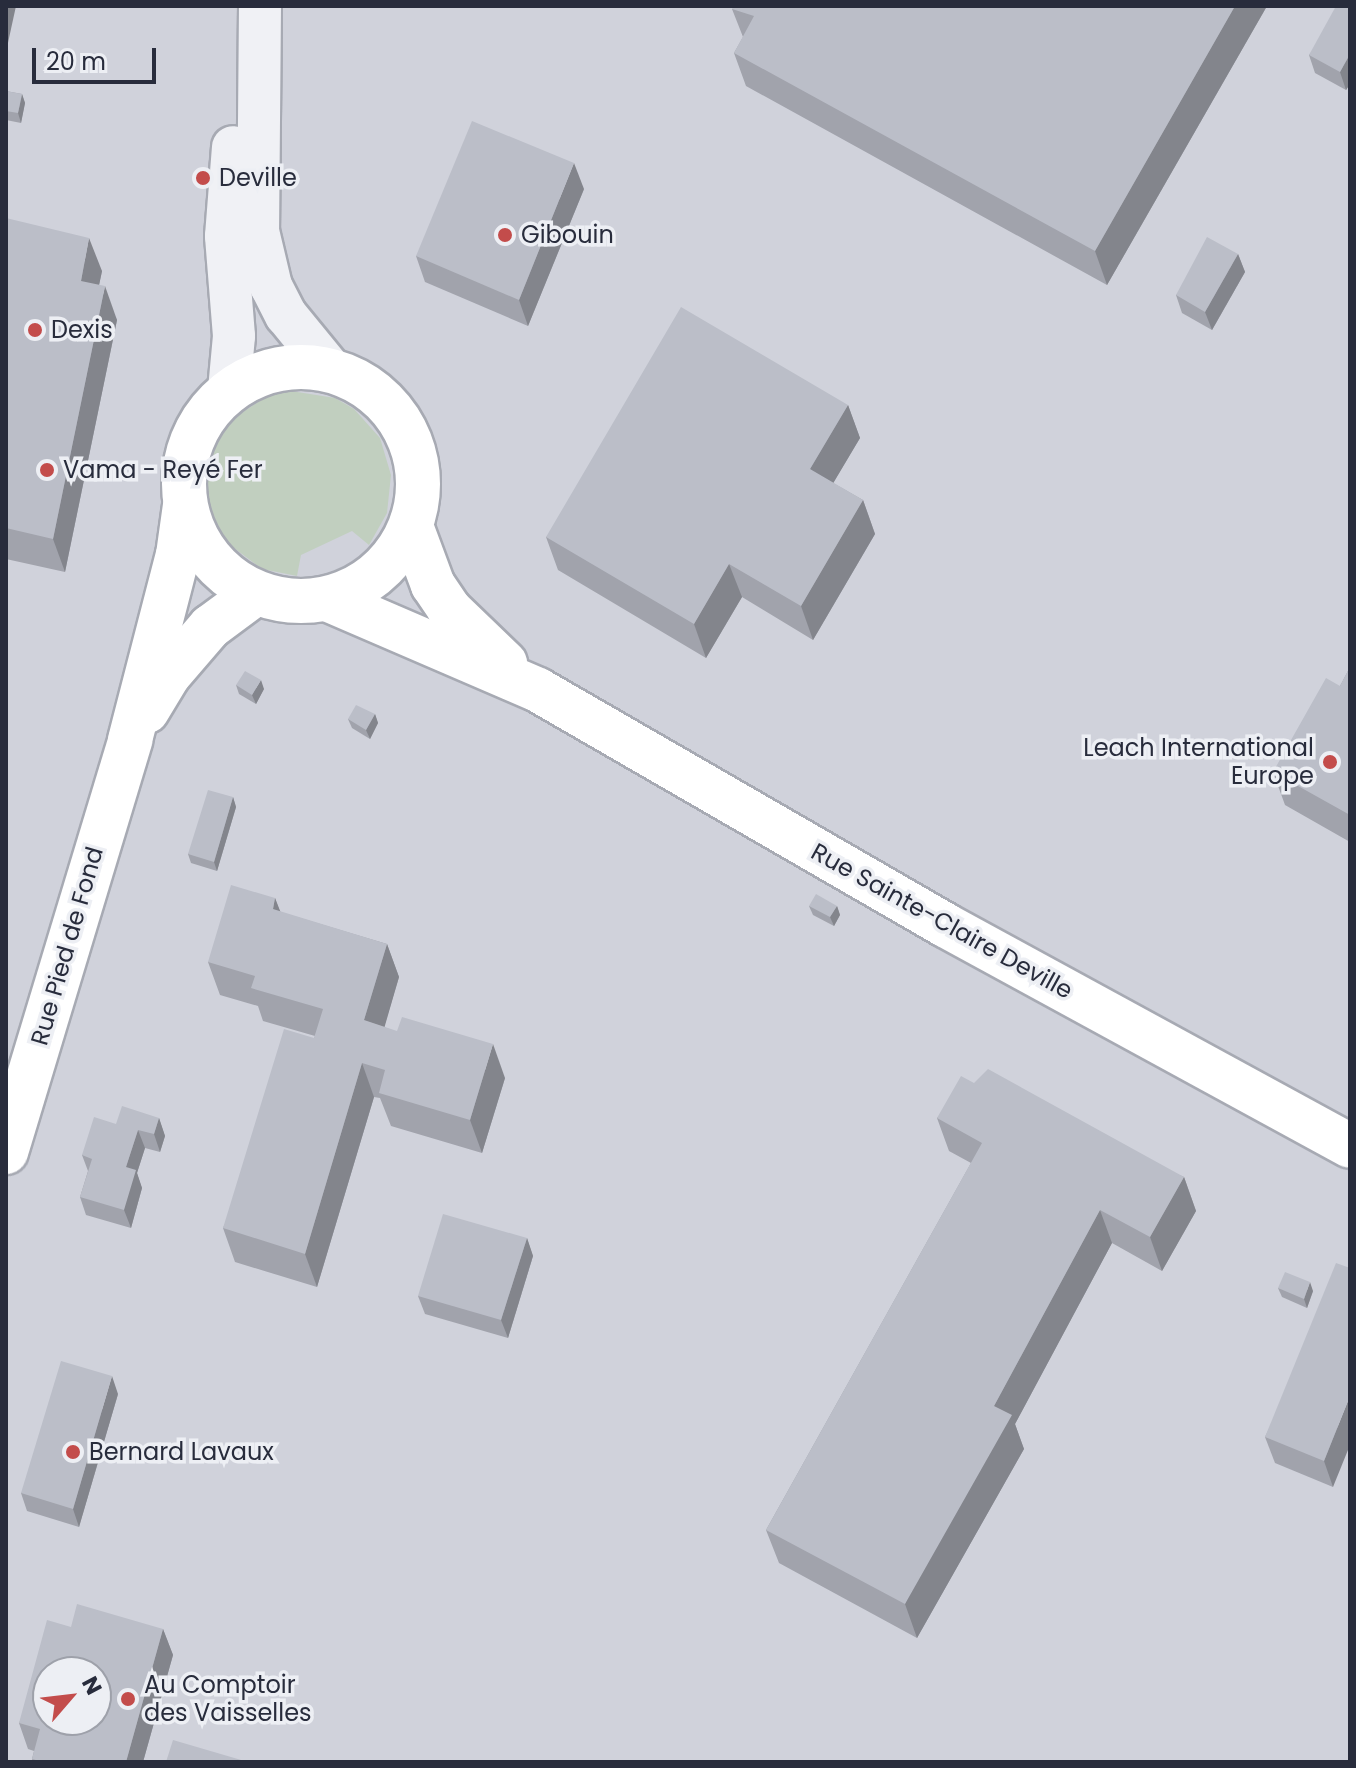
<!DOCTYPE html>
<meta charset="utf-8">
<style>
body{margin:0}
#map{position:relative;width:1356px;height:1768px;overflow:hidden;background:#dee0e6;font-family:Poppins,sans-serif}
div>[style]{position:absolute}
.built>*{inset:0;background:#d0d2db}
.green>*{inset:0;background:#c1cfbf}
.roads{filter:drop-shadow(2px 0 #a7aab3) drop-shadow(-2px 0 #a7aab3) drop-shadow(0 2px #a7aab3) drop-shadow(0 -2px #a7aab3)}
.tertiary>*{height:42px;margin:-21px;padding:0 21px;transform-origin:21px;border-radius:21px;background:#f0f1f5}
.secondary>*{height:44px;margin:-22px;padding:0 22px;transform-origin:22px;border-radius:22px;background:#fff}
.secondary>.ring{margin:-22px;padding:0;box-sizing:content-box;background:none;border:44px solid #fff;border-radius:50%}
.wall>*{inset:0;background:#a1a3ac}
.shaded-wall>*{inset:0;background:#83858c}
.building>*{inset:0;background:#bbbec8}
.dots>*{width:22px;height:22px;translate:-50% -50%;box-sizing:border-box;border:4px solid #edeff4;border-radius:50%}
span{translate:-50% -50%;white-space:nowrap;text-align:center;line-height:1.15;-webkit-text-stroke:7px #edeff4;paint-order:stroke}
.poi-label{font-size:24px;color:#282c3c}
.left{translate:0 -50%;text-align:left}
.right{translate:-100% -50%;text-align:right}
.street-label{font-size:24px;color:#282c3c}
.frame{position:absolute;inset:0;border:8px solid #282c3c;pointer-events:none}
.north{position:absolute;left:32px;top:1656px;width:80px;height:80px;box-sizing:border-box;background:#edeff4;border:2px solid #9ea1aa;border-radius:50%;rotate:62deg;font-size:22px;font-weight:700;line-height:32px;text-align:center;color:#282c3c}
.north::after{content:'';display:block;margin:auto;width:28px;height:36px;background:#c34c4b;clip-path:polygon(50% 0,100% 100%,50% 72%,0 100%)}
.scale{position:absolute;left:32px;top:48px;width:124px;height:36px;box-sizing:border-box;border:4px solid #282c3c;border-top:0;padding-left:10px;font-size:24px;line-height:28px;white-space:nowrap;color:#282c3c;-webkit-text-stroke:6px #edeff4;paint-order:stroke}
</style>
<div id="map">
<div class="built">
<i style="clip-path:polygon(evenodd,6px 6px,1350px 6px,1350px 1762px,6px 1762px,6px 6px,48px 1672px,96px 1672px,96px 1720px,48px 1720px,48px 1672px)"></i>
</div>
<div class="green">
<i style="clip-path:polygon(291px 391px,335px 398px,354px 409px,380px 438px,391px 475px,387px 513px,369px 545px,352px 531px,301px 555px,297px 576px,262px 569px,226px 542px,207px 502px,206px 480px,209px 457px,232px 419px,269px 395px)"></i>
</div>
<div class="roads">
<div class="tertiary">
<i style="left:260px;top:6px;width:225px;rotate:90.5deg"></i>
<i style="left:258px;top:231px;width:57px;rotate:76.7deg"></i>
<i style="left:271px;top:286px;width:33px;rotate:63deg"></i>
<i style="left:286px;top:315px;width:71px;rotate:50.7deg"></i>
<i style="left:229px;top:390px;width:54px;rotate:-84.7deg"></i>
<i style="left:234px;top:336px;width:100px;rotate:-94.6deg"></i>
<i style="left:226px;top:236px;width:89px;rotate:-85.5deg"></i>
</div>
<div class="secondary">
<i class="ring" style="left:184px;top:367px;width:190px;height:190px"></i>
<i style="left:411px;top:526px;width:63px;rotate:69.6deg"></i>
<i style="left:433px;top:585px;width:29px;rotate:56deg"></i>
<i style="left:449px;top:609px;width:78px;rotate:44deg"></i>
<i style="left:327px;top:599px;width:230px;rotate:23.3deg"></i>
<i style="left:538px;top:690px;width:470px;rotate:30deg"></i>
<i style="left:945px;top:925px;width:461px;rotate:28.6deg"></i>
<i style="left:147px;top:711px;width:41px;rotate:-59deg"></i>
<i style="left:168px;top:676px;width:65px;rotate:-49.4deg"></i>
<i style="left:210px;top:627px;width:57px;rotate:-36.5deg"></i>
<i style="left:6px;top:1152px;width:430px;rotate:-73.2deg"></i>
<i style="left:130px;top:740px;width:191px;rotate:-75.5deg"></i>
<i style="left:178px;top:555px;width:50px;rotate:-82deg"></i>
</div>
</div>
<div class="wall">
<i style="clip-path:polygon(1267px 6px,1107px 285px,746px 86px,734px 53px,743px 37px,732px 9px)"></i>
<i style="clip-path:polygon(1350px 6px,1350px 84px,1346px 90px,1315px 73px,1309px 55px)"></i>
<i style="clip-path:polygon(6px 91px,22px 94px,25px 103px,21px 123px,6px 120px)"></i>
<i style="clip-path:polygon(584px 189px,528px 326px,425px 282px,416px 256px)"></i>
<i style="clip-path:polygon(6px 218px,102px 271px,99px 285px,117px 320px,65px 572px,6px 559px)"></i>
<i style="clip-path:polygon(1238px 254px,1245px 272px,1212px 330px,1182px 313px,1176px 295px)"></i>
<i style="clip-path:polygon(848px 405px,860px 438px,833px 483px,863px 500px,875px 534px,813px 640px,742px 597px,706px 658px,558px 570px,546px 537px)"></i>
<i style="clip-path:polygon(1350px 667px,1350px 842px,1285px 805px,1273px 772px,1340px 686px)"></i>
<i style="clip-path:polygon(236px 685px,264px 689px,256px 704px,239px 694px)"></i>
<i style="clip-path:polygon(375px 714px,378px 723px,370px 739px,352px 728px,348px 719px)"></i>
<i style="clip-path:polygon(233px 797px,236px 807px,217px 871px,191px 863px,188px 854px)"></i>
<i style="clip-path:polygon(275px 898px,280px 912px,387px 944px,399px 977px,384px 1027px,505px 1078px,482px 1153px,391px 1126px,380px 1098px,374px 1097px,317px 1287px,235px 1262px,223px 1228px,315px 1036px,263px 1021px,258px 1006px,220px 995px,208px 962px)"></i>
<i style="clip-path:polygon(809px 906px,837px 906px,840px 915px,834px 926px,813px 915px)"></i>
<i style="clip-path:polygon(974px 1083px,1184px 1177px,1196px 1211px,1162px 1271px,1112px 1243px,1015px 1424px,1024px 1449px,917px 1638px,779px 1563px,766px 1530px,971px 1163px,949px 1151px,937px 1118px)"></i>
<i style="clip-path:polygon(159px 1118px,165px 1136px,160px 1152px,145px 1148px,137px 1173px,142px 1188px,131px 1228px,86px 1215px,80px 1197px,88px 1171px,82px 1155px,116px 1124px)"></i>
<i style="clip-path:polygon(527px 1238px,533px 1256px,508px 1338px,425px 1314px,418px 1296px)"></i>
<i style="clip-path:polygon(1350px 1268px,1333px 1487px,1275px 1463px,1265px 1437px)"></i>
<i style="clip-path:polygon(1278px 1288px,1313px 1291px,1307px 1308px,1282px 1297px)"></i>
<i style="clip-path:polygon(118px 1394px,79px 1527px,27px 1511px,21px 1493px)"></i>
<i style="clip-path:polygon(71px 1627px,163px 1629px,173px 1655px,143px 1762px,33px 1762px,32px 1759px,34px 1751px,28px 1749px,19px 1723px)"></i>
</div>
<div class="shaded-wall">
<i style="clip-path:polygon(6px 6px,16px 6px,6px 52px)"></i>
<i style="clip-path:polygon(1235px 6px,1267px 6px,1107px 285px,1095px 251px)"></i>
<i style="clip-path:polygon(1350px 54px,1350px 84px,1346px 90px,1340px 72px)"></i>
<i style="clip-path:polygon(22px 94px,25px 103px,21px 123px,18px 113px)"></i>
<i style="clip-path:polygon(574px 163px,584px 189px,528px 326px,519px 300px)"></i>
<i style="clip-path:polygon(89px 238px,102px 271px,93px 314px,81px 281px)"></i>
<i style="clip-path:polygon(1238px 254px,1245px 272px,1212px 330px,1205px 312px)"></i>
<i style="clip-path:polygon(105px 286px,117px 320px,65px 572px,53px 539px)"></i>
<i style="clip-path:polygon(848px 405px,860px 438px,822px 502px,810px 469px)"></i>
<i style="clip-path:polygon(863px 500px,875px 534px,813px 640px,801px 606px)"></i>
<i style="clip-path:polygon(729px 564px,742px 597px,706px 658px,694px 624px)"></i>
<i style="clip-path:polygon(261px 680px,264px 689px,256px 704px,252px 695px)"></i>
<i style="clip-path:polygon(375px 714px,378px 723px,370px 739px,366px 730px)"></i>
<i style="clip-path:polygon(233px 797px,236px 807px,217px 871px,214px 862px)"></i>
<i style="clip-path:polygon(275px 898px,288px 931px,273px 909px)"></i>
<i style="clip-path:polygon(837px 906px,840px 915px,834px 926px,830px 917px)"></i>
<i style="clip-path:polygon(387px 944px,399px 977px,377px 1053px,364px 1020px)"></i>
<i style="clip-path:polygon(493px 1044px,505px 1078px,482px 1153px,470px 1120px)"></i>
<i style="clip-path:polygon(362px 1063px,374px 1097px,317px 1287px,305px 1254px)"></i>
<i style="clip-path:polygon(159px 1118px,165px 1136px,160px 1152px,154px 1134px)"></i>
<i style="clip-path:polygon(138px 1130px,145px 1148px,137px 1173px,142px 1188px,131px 1228px,124px 1210px,126px 1167px)"></i>
<i style="clip-path:polygon(1184px 1177px,1196px 1211px,1162px 1271px,1150px 1237px)"></i>
<i style="clip-path:polygon(1100px 1210px,1112px 1243px,1015px 1424px,1024px 1449px,917px 1638px,905px 1604px,994px 1406px)"></i>
<i style="clip-path:polygon(527px 1238px,533px 1256px,508px 1338px,501px 1320px)"></i>
<i style="clip-path:polygon(1310px 1282px,1313px 1291px,1307px 1308px,1304px 1299px)"></i>
<i style="clip-path:polygon(112px 1376px,118px 1394px,79px 1527px,73px 1509px)"></i>
<i style="clip-path:polygon(1350px 1396px,1350px 1445px,1333px 1487px,1324px 1461px)"></i>
<i style="clip-path:polygon(163px 1629px,173px 1655px,143px 1762px,126px 1762px)"></i>
</div>
<div class="building">
<i style="clip-path:polygon(733px 6px,1235px 6px,1095px 251px,734px 53px,754px 16px,732px 9px)"></i>
<i style="clip-path:polygon(1336px 6px,1350px 6px,1350px 54px,1340px 72px,1309px 55px)"></i>
<i style="clip-path:polygon(6px 91px,22px 94px,18px 113px,6px 111px)"></i>
<i style="clip-path:polygon(472px 121px,574px 163px,519px 300px,416px 256px)"></i>
<i style="clip-path:polygon(6px 218px,89px 238px,81px 281px,105px 286px,53px 539px,6px 528px)"></i>
<i style="clip-path:polygon(1207px 237px,1238px 254px,1205px 312px,1176px 295px)"></i>
<i style="clip-path:polygon(681px 307px,848px 405px,810px 469px,863px 500px,801px 606px,729px 564px,694px 624px,546px 537px)"></i>
<i style="clip-path:polygon(1350px 667px,1350px 815px,1273px 772px,1326px 678px,1340px 686px)"></i>
<i style="clip-path:polygon(245px 671px,261px 680px,252px 695px,236px 685px)"></i>
<i style="clip-path:polygon(356px 705px,375px 714px,366px 730px,348px 719px)"></i>
<i style="clip-path:polygon(208px 790px,233px 797px,214px 862px,188px 854px)"></i>
<i style="clip-path:polygon(231px 885px,275px 898px,273px 909px,387px 944px,364px 1020px,397px 1031px,402px 1017px,493px 1044px,470px 1120px,379px 1093px,385px 1070px,362px 1063px,305px 1254px,223px 1228px,284px 1029px,314px 1038px,323px 1009px,251px 988px,255px 976px,208px 962px)"></i>
<i style="clip-path:polygon(816px 894px,837px 906px,830px 917px,809px 906px)"></i>
<i style="clip-path:polygon(988px 1069px,1184px 1177px,1150px 1237px,1100px 1210px,994px 1406px,1012px 1415px,905px 1604px,766px 1530px,982px 1143px,937px 1118px,961px 1076px,974px 1083px)"></i>
<i style="clip-path:polygon(122px 1106px,159px 1118px,154px 1134px,138px 1130px,126px 1167px,136px 1170px,124px 1210px,80px 1197px,92px 1159px,82px 1155px,94px 1117px,116px 1124px)"></i>
<i style="clip-path:polygon(443px 1214px,527px 1238px,501px 1320px,418px 1296px)"></i>
<i style="clip-path:polygon(1336px 1263px,1350px 1268px,1350px 1396px,1324px 1461px,1265px 1437px)"></i>
<i style="clip-path:polygon(1285px 1272px,1310px 1282px,1304px 1299px,1278px 1288px)"></i>
<i style="clip-path:polygon(61px 1361px,112px 1376px,73px 1509px,21px 1493px)"></i>
<i style="clip-path:polygon(evenodd,77px 1604px,163px 1629px,126px 1762px,43px 1762px,32px 1759px,40px 1729px,19px 1723px,47px 1620px,71px 1627px,77px 1604px,48px 1672px,96px 1672px,96px 1720px,48px 1720px,48px 1672px)"></i>
<i style="clip-path:polygon(173px 1740px,248px 1762px,166px 1762px)"></i>
</div>
<div class="dots">
<i style="left:203px;top:178px;background:#c34c4b"></i>
<i style="left:505px;top:235px;background:#c34c4b"></i>
<i style="left:35px;top:330px;background:#c34c4b"></i>
<i style="left:47px;top:470px;background:#c34c4b"></i>
<i style="left:1330px;top:762px;background:#c34c4b"></i>
<i style="left:73px;top:1452px;background:#c34c4b"></i>
<i style="left:128px;top:1699px;background:#c34c4b"></i>
</div>
<div class="poi-label">
<span class="left" style="left:219px;top:178px">Deville</span>
<span class="left" style="left:521px;top:235px">Gibouin</span>
<span class="left" style="left:51px;top:330px">Dexis</span>
<span class="left" style="left:63px;top:470px">Vama - Reyé Fer</span>
<span class="right" style="left:1314px;top:762px">Leach International<br>Europe</span>
<span class="left" style="left:89px;top:1452px">Bernard Lavaux</span>
<span class="left" style="left:144px;top:1699px">Au Comptoir<br>des Vaisselles</span>
</div>
<div class="street-label">
<span style="left:942px;top:921px;rotate:29deg">Rue Sainte-Claire Deville</span>
<span style="left:67px;top:946px;rotate:-74deg">Rue Pied de Fond</span>
</div>
<div class="frame"></div>
<div class="north">N</div>
<div class="scale">20 m</div>
</div>
